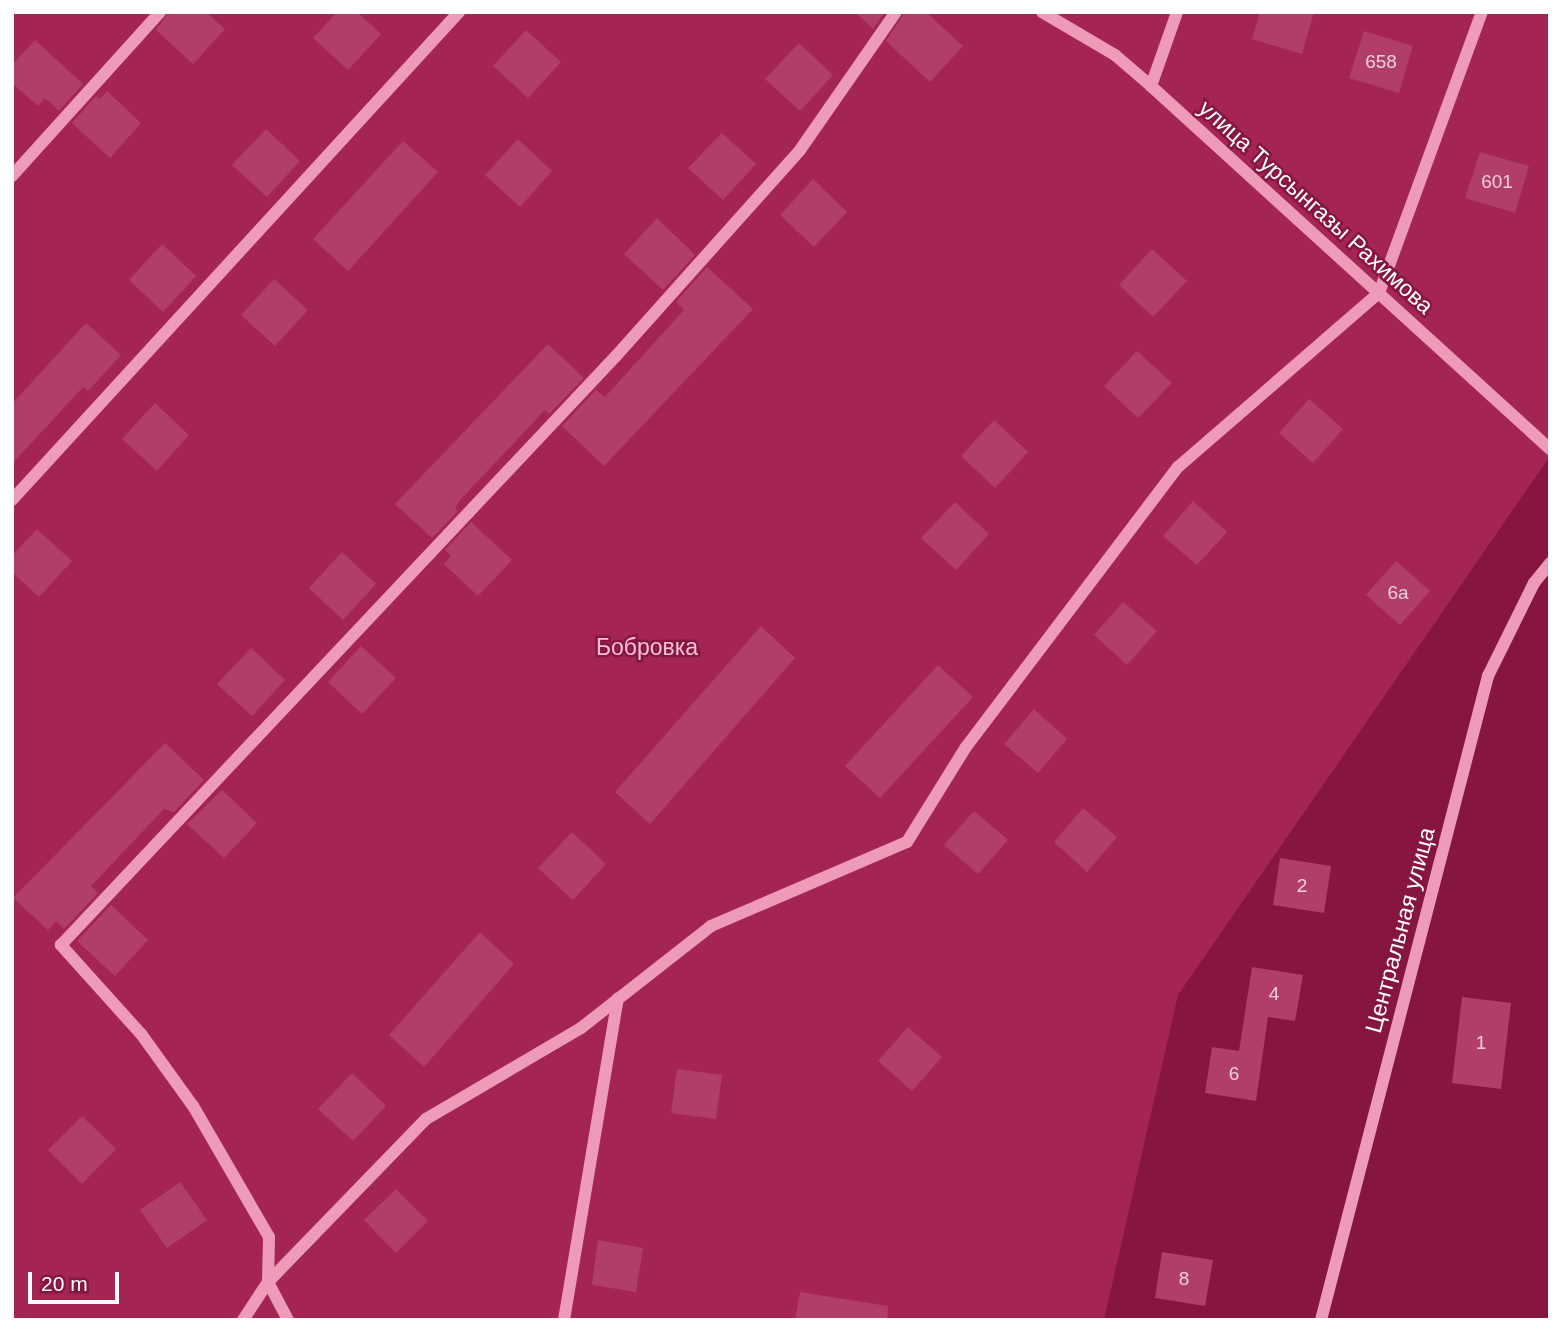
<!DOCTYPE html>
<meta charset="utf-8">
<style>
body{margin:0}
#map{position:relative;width:1562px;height:1332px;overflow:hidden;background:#86163f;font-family:Helvetica,sans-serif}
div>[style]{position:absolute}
.green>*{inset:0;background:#a42554}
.building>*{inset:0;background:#b03e69}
.minor>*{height:12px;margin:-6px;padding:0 6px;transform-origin:6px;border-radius:6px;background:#ee9bba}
span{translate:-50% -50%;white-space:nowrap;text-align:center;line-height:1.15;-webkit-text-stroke:5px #86163f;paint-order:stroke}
.number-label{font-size:19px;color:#ebcfda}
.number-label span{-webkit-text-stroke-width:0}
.street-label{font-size:23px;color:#fff}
.park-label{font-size:23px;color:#fac1d7}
.frame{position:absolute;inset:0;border:14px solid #fff;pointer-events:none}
.scale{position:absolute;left:28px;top:1272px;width:91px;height:32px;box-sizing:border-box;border:4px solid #fff;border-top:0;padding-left:9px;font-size:21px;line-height:24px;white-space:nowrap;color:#fff;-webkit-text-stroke:5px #86163f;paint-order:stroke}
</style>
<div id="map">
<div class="green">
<i style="clip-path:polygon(12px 12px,1550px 12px,1550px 456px,1178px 995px,1104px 1320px,12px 1320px)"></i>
</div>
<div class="building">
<i style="clip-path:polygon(169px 12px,206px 12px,225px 29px,193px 64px,156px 30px)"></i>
<i style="clip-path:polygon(337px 12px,357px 12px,381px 34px,348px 70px,313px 38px)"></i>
<i style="clip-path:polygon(855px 12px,885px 12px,873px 29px)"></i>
<i style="clip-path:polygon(905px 12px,926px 12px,963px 46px,930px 82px,886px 41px)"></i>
<i style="clip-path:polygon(1260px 12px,1314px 12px,1302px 54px,1252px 39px)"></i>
<i style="clip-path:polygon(526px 30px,561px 62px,528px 98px,493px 66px)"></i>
<i style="clip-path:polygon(1364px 31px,1413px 46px,1399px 93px,1349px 78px)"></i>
<i style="clip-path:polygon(35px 40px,83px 84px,59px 111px,45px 98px,38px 106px,12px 83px,12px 65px)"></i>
<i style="clip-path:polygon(799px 43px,833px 75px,800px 111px,765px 79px)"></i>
<i style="clip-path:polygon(107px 91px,141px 123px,110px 158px,72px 123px,96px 96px,100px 99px)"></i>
<i style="clip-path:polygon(266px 129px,300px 161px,267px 197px,232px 165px)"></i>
<i style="clip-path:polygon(722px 133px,756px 164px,723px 200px,688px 168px)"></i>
<i style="clip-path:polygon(518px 139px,552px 171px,520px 207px,485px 175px)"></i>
<i style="clip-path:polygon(403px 141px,438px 172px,348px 271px,313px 239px)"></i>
<i style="clip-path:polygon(1480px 152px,1529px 166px,1515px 213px,1465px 198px)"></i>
<i style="clip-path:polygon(813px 179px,847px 212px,814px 247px,780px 215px)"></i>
<i style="clip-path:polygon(657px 218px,695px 255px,663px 290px,624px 254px)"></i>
<i style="clip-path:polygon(162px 244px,196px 276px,163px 312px,129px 280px)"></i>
<i style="clip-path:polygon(1152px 249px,1187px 281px,1153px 317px,1119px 285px)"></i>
<i style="clip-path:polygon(707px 267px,753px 309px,604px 466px,562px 426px,596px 390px,605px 397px,684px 310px,676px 302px)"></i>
<i style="clip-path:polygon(274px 279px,308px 310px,275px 346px,241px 315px)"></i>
<i style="clip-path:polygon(86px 323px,121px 355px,88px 391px,83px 387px,12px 464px,12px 404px)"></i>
<i style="clip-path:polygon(548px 344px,584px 378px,549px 414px,545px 410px,461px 499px,455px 508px,458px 511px,432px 538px,395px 504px)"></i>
<i style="clip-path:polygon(1137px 351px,1172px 383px,1138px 418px,1104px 386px)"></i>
<i style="clip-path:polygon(1309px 399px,1343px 429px,1313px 463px,1279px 433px)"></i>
<i style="clip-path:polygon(155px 403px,189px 435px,157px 471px,122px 439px)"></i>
<i style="clip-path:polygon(994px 420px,1028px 452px,995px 488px,961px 456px)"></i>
<i style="clip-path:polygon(1193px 501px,1227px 532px,1197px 565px,1163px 536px)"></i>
<i style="clip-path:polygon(955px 502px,989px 534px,956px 570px,921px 538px)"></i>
<i style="clip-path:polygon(471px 522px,512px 560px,478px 596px,444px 564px,451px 556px,445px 550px)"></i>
<i style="clip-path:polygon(37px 529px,72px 561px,39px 597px,12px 572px,12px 556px)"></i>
<i style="clip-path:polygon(342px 552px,376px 584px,343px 620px,309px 588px)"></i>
<i style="clip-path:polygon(1396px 561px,1430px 591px,1400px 625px,1366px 595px)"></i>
<i style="clip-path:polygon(1123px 602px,1157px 631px,1127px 665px,1094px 635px)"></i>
<i style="clip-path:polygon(761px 626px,795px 658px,650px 824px,615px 792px)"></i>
<i style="clip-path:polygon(361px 646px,396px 678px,362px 714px,328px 682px)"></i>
<i style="clip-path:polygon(251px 648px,285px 680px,252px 716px,217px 684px)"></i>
<i style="clip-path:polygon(938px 665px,973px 697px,880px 798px,845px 766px)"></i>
<i style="clip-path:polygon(1034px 709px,1067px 739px,1038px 773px,1004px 744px)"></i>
<i style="clip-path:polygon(165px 743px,204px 780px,174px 812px,164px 809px,91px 886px,98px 893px,64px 929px,56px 921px,48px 930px,13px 898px)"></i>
<i style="clip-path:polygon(222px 790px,257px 823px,224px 858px,187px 824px)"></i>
<i style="clip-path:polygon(1083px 808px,1117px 837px,1087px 872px,1054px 842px)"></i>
<i style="clip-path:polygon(974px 811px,1008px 840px,978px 874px,944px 845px)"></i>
<i style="clip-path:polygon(572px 832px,606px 864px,573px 900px,538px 868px)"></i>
<i style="clip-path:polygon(1280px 858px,1331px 866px,1324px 913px,1273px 905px)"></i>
<i style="clip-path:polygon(111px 905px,148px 940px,115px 976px,77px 941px)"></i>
<i style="clip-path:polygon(480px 932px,514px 964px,424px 1067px,389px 1035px)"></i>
<i style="clip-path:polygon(1252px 967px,1303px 975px,1295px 1021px,1268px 1017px,1256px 1101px,1205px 1093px,1212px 1047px,1239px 1051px)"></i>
<i style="clip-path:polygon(1462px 997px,1511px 1003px,1501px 1089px,1452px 1083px)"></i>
<i style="clip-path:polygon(908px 1027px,942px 1057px,912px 1091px,878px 1061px)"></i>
<i style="clip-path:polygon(677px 1069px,722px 1075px,716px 1119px,671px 1113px)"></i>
<i style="clip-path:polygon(352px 1073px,386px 1106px,353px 1141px,318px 1109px)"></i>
<i style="clip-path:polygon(82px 1116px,116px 1149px,82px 1184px,48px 1150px)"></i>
<i style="clip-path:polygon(180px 1182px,207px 1220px,167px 1248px,140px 1210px)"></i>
<i style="clip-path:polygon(396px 1189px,428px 1221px,396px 1253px,364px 1220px)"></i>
<i style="clip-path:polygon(598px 1240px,643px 1248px,636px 1292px,592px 1285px)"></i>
<i style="clip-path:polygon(1162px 1252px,1213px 1260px,1205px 1306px,1155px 1298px)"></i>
<i style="clip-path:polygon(800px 1292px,888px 1306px,887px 1320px,795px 1320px)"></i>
</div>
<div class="minor">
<i style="left:1042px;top:12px;width:85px;rotate:30.5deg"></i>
<i style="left:1115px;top:55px;width:48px;rotate:40.7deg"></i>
<i style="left:1151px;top:86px;width:539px;rotate:42.3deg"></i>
<i style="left:1151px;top:86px;width:78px;rotate:-70.6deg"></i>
<i style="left:12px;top:176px;width:221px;rotate:-47.9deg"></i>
<i style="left:12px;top:500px;width:662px;rotate:-47.51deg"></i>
<i style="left:243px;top:1320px;width:45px;rotate:-56.7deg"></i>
<i style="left:268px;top:1282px;width:227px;rotate:-45.9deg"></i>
<i style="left:426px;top:1119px;width:180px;rotate:-30.4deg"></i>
<i style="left:581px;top:1028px;width:165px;rotate:-38.1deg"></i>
<i style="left:711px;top:926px;width:213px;rotate:-23.2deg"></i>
<i style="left:907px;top:842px;width:112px;rotate:-58.2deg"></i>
<i style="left:966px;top:747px;width:351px;rotate:-52.9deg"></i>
<i style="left:1178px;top:467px;width:266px;rotate:-40.9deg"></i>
<i style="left:1379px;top:293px;width:299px;rotate:-69.9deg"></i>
<i style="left:288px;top:1320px;width:43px;rotate:-117.8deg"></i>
<i style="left:268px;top:1282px;width:45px;rotate:-88.7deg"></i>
<i style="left:269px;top:1237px;width:151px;rotate:-120.1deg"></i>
<i style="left:193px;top:1106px;width:89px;rotate:-125.8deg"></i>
<i style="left:141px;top:1034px;width:120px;rotate:-132deg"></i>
<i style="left:61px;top:945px;width:809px;rotate:-46.7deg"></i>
<i style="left:616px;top:356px;width:276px;rotate:-48.2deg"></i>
<i style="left:800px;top:150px;width:168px;rotate:-55.2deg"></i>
<i style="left:564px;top:1320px;width:326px;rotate:-80.5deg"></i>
<i style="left:1321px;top:1320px;width:665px;rotate:-75.46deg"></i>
<i style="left:1488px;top:676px;width:104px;rotate:-63.7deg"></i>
<i style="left:1534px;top:583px;width:26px;rotate:-51deg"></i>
</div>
<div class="number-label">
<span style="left:1381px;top:62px">658</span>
<span style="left:1497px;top:182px">601</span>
<span style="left:1398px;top:593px">6а</span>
<span style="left:1302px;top:886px">2</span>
<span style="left:1274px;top:994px">4</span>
<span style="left:1481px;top:1043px">1</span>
<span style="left:1234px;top:1074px">6</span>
<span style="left:1184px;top:1279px">8</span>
</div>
<div class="street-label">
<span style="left:1316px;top:207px;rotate:42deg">улица Турсынгазы Рахимова</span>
<span style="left:1400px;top:930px;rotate:-75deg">Центральная улица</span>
</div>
<div class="park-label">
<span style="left:647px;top:647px">Бобровка</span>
</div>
<div class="frame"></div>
<div class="scale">20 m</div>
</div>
